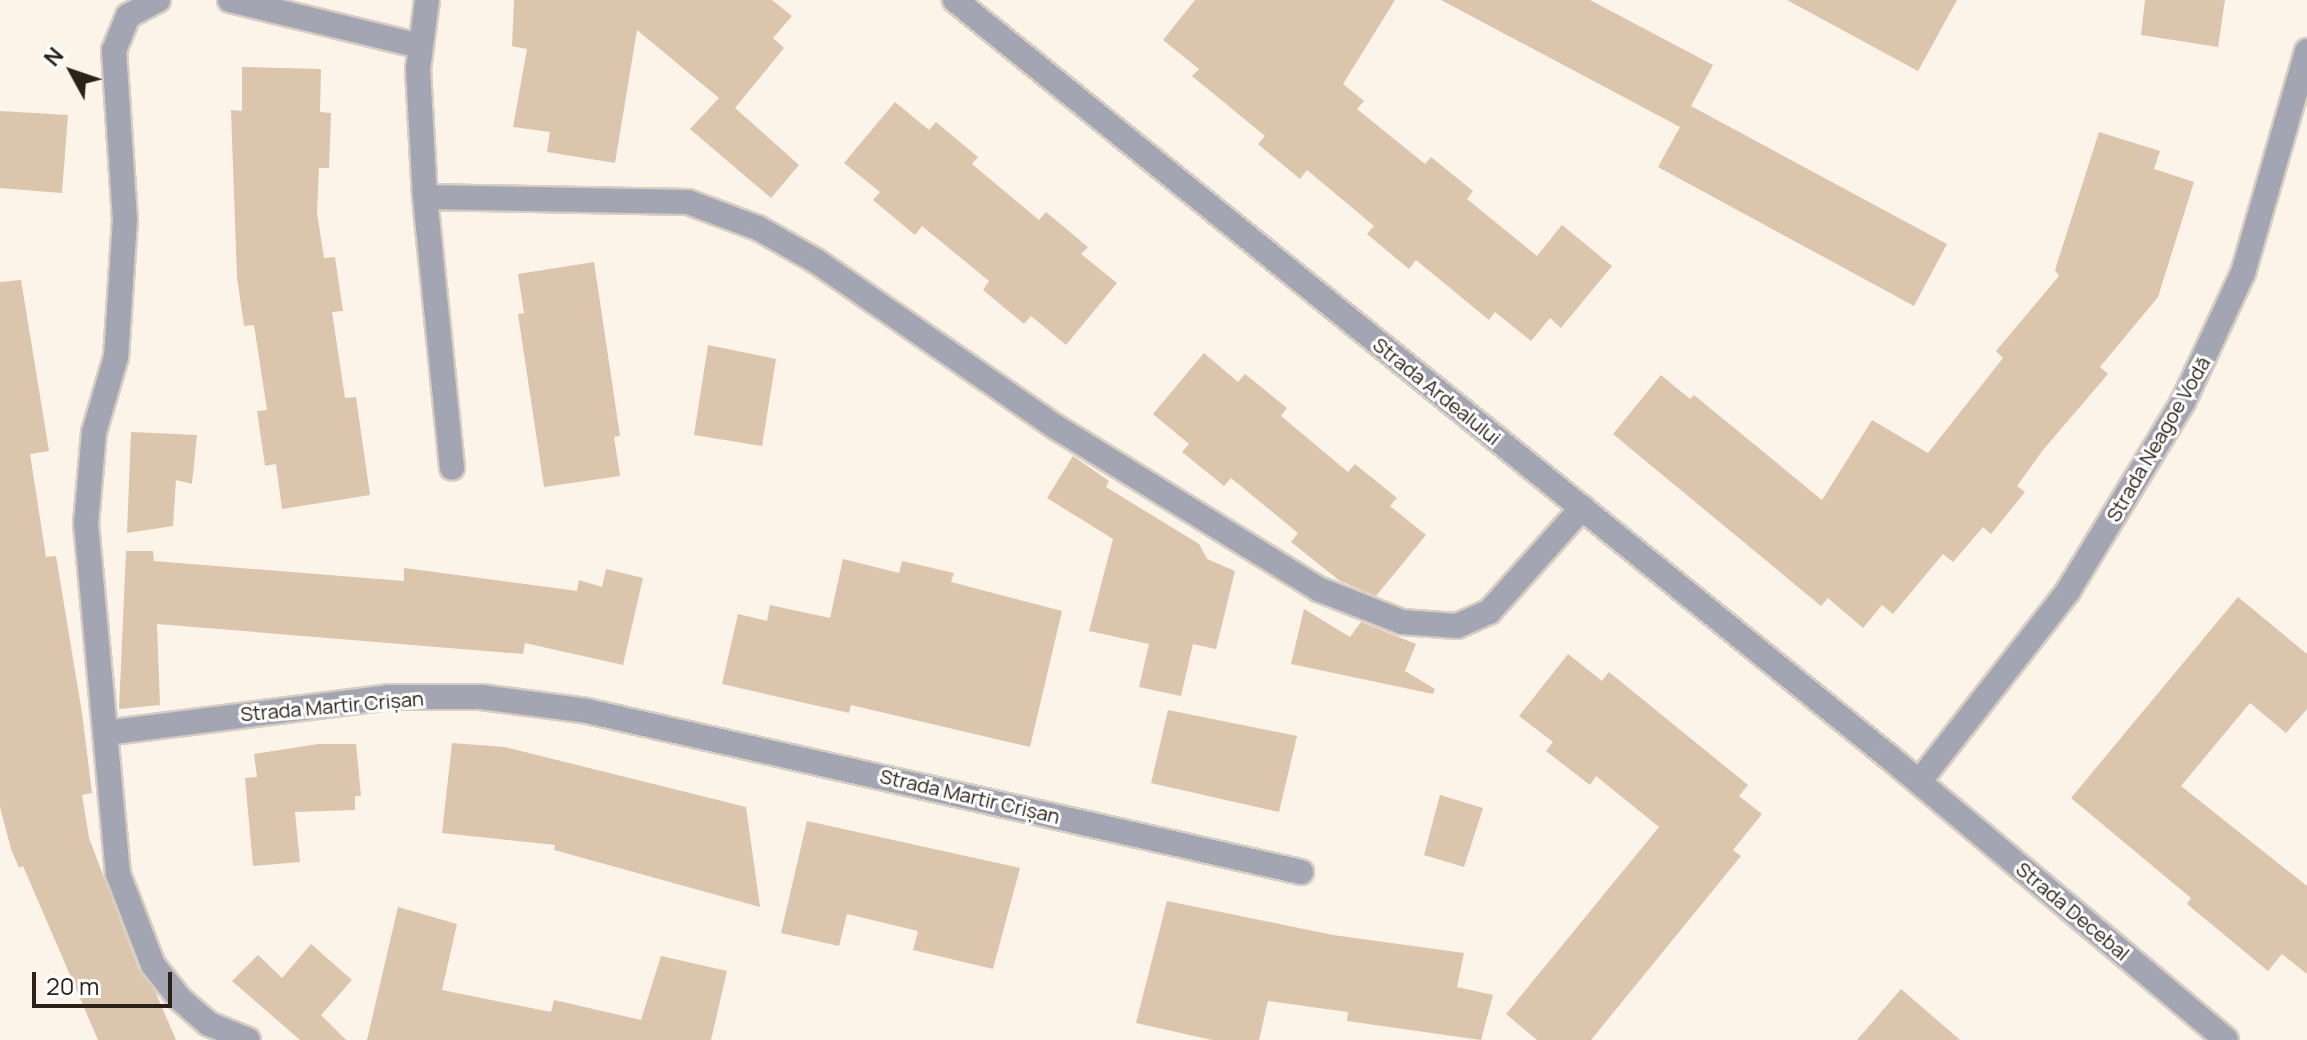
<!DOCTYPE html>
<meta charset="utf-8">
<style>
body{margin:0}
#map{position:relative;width:2307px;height:1040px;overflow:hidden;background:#fcf3e9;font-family:Manrope,sans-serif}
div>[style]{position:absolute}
.building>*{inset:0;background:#dcc5ad}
.roads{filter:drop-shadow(2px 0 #d6cdc3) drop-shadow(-2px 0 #d6cdc3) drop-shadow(0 2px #d6cdc3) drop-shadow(0 -2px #d6cdc3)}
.street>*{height:24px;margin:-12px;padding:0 12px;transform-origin:12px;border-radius:12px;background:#a4a5b2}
span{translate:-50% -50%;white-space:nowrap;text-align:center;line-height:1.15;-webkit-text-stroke:6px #fff;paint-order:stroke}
.street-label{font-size:20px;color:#2a2118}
.north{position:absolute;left:32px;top:32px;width:80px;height:80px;-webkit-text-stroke:6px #fff;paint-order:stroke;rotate:310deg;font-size:22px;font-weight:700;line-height:32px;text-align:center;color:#2a2118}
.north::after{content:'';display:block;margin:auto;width:28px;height:36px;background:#2a2118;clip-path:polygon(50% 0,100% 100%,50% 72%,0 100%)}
.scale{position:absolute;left:32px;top:972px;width:140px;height:36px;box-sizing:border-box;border:4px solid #2a2118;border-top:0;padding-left:10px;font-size:24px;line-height:28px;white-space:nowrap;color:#2a2118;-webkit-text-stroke:6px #fff;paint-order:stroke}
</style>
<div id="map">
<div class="building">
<i style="clip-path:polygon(514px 0,772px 0,792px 16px,773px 38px,784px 48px,735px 108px,799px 165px,771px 198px,690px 129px,719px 98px,637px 30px,615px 163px,547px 152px,550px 132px,513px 127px,527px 49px,512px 46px)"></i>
<i style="clip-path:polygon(1195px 0,1395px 0,1343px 84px,1364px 101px,1357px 109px,1425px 164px,1431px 157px,1473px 191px,1467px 199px,1537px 256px,1562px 225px,1612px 266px,1561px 328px,1550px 318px,1531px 341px,1495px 312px,1489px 320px,1416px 260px,1409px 269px,1367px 234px,1374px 226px,1307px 170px,1300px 179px,1258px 144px,1265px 136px,1192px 76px,1199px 69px,1163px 40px)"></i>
<i style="clip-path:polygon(1441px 0,1590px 0,1713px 65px,1691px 106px,1947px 244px,1914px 306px,1658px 167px,1680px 127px)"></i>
<i style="clip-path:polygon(1787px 0,1957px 0,1918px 71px)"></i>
<i style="clip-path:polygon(2145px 0,2225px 0,2218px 47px,2141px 35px)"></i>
<i style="clip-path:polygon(242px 67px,321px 69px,320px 112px,331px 113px,329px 168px,319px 168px,317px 213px,324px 258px,335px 257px,343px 311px,332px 312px,345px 398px,356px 397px,370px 495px,282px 509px,276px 464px,265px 466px,257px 411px,267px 410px,254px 325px,244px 326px,237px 277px,231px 110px,242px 111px)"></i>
<i style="clip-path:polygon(895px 102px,929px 130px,936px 122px,978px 157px,972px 164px,1039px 220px,1046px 212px,1088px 247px,1081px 254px,1117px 283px,1066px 345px,1031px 316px,1024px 324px,983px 290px,989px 281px,922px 226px,915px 235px,873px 200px,880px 192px,844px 163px)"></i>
<i style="clip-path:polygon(0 111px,68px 115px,62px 193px,0 188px)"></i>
<i style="clip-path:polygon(2099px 132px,2160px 151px,2154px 169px,2194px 182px,2158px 297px,2100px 367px,2108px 374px,2043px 450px,2017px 486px,2025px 492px,1991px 534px,1983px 527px,1953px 562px,1943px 554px,1893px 614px,1882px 605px,1863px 628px,1828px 598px,1821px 606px,1613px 434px,1661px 375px,1690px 399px,1694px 395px,1822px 500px,1872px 420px,1928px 453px,2003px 358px,1996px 351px,2059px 276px,2055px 270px)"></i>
<i style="clip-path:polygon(594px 262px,620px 436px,614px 437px,620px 476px,544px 487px,518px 314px,524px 313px,518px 274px)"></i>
<i style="clip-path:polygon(21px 280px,49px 451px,30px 454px,46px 557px,56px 556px,82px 713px,92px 793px,82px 795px,89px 838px,139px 970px,155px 991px,176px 1040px,98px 1040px,23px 866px,19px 868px,11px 849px,0 807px,0 282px)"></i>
<i style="clip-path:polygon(708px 345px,776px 359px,762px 446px,694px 435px)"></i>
<i style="clip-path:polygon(1204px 353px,1238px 382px,1245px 374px,1287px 408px,1281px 416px,1348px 472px,1355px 464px,1397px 498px,1390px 506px,1426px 535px,1376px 596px,1340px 581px,1291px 542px,1298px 533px,1231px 478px,1224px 486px,1182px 452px,1189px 444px,1153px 414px)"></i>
<i style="clip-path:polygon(131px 432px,197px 435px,192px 484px,176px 480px,173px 526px,127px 533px)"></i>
<i style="clip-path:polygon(1073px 456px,1109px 481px,1106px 487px,1199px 544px,1207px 559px,1235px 571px,1216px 649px,1193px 644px,1181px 696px,1139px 687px,1149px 644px,1089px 631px,1113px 539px,1047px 498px)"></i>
<i style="clip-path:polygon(126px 551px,153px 551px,154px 561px,404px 581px,404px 568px,577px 591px,579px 580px,602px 587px,606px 569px,643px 578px,623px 665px,525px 643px,523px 654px,157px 624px,160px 705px,119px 709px)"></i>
<i style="clip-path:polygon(843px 559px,899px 573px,902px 561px,954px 573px,951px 582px,1062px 611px,1030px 747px,851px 705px,849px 713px,722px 684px,738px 614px,767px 621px,770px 605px,830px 618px)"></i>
<i style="clip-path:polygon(2238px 597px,2307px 654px,2307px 709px,2286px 733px,2250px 703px,2181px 786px,2307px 886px,2307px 974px,2282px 954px,2268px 971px,2187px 904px,2191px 898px,2071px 798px)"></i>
<i style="clip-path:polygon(1304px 609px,1350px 637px,1361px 622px,1416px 644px,1405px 671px,1435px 689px,1433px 694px,1291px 664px)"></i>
<i style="clip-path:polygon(1568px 654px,1602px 681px,1609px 672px,1748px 785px,1739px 796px,1762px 814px,1733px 850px,1741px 856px,1591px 1040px,1537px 1040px,1506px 1014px,1659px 827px,1596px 776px,1590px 785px,1546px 751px,1553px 742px,1519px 716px)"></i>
<i style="clip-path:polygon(1168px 710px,1297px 736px,1279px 812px,1151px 783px)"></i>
<i style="clip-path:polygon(452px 743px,505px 747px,746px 807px,760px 907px,554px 850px,555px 845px,442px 833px)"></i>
<i style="clip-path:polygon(318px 744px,356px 744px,361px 796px,355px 796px,355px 810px,295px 812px,300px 862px,253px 866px,245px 778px,257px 777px,254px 754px)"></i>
<i style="clip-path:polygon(1440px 795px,1483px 808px,1464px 867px,1424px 855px)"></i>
<i style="clip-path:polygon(807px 821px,1020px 868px,993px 969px,913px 950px,918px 931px,847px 914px,839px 946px,781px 933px)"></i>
<i style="clip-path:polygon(1167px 901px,1333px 935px,1464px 953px,1457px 987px,1493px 995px,1481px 1040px,1347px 1021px,1348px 1012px,1268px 1001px,1259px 1040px,1212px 1040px,1136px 1023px)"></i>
<i style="clip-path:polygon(398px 907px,457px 924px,442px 990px,551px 1012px,554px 1000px,641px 1020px,661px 956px,727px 971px,711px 1040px,367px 1040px)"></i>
<i style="clip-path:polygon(311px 944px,352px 980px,321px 1015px,346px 1040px,300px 1040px,232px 981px,258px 955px,282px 978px)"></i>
<i style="clip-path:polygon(1901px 989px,1960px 1040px,1857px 1040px)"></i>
</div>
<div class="roads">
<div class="street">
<i style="left:158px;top:0;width:34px;rotate:152deg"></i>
<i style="left:128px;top:16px;width:37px;rotate:112deg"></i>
<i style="left:114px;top:50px;width:169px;rotate:86.3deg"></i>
<i style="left:125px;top:219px;width:138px;rotate:93.7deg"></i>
<i style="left:116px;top:357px;width:78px;rotate:106.3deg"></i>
<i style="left:94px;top:432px;width:91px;rotate:95deg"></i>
<i style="left:86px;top:523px;width:352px;rotate:84.8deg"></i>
<i style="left:118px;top:874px;width:97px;rotate:69deg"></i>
<i style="left:153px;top:965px;width:43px;rotate:51.5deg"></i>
<i style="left:180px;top:999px;width:38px;rotate:41deg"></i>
<i style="left:209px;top:1024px;width:42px;rotate:22.3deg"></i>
<i style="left:230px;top:0;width:195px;rotate:13.6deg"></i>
<i style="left:427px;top:0;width:70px;rotate:97.4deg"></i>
<i style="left:418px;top:69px;width:128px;rotate:86.9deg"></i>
<i style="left:425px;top:197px;width:272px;rotate:84.3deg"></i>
<i style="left:955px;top:0;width:1201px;rotate:39.02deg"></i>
<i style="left:1888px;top:756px;width:441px;rotate:40deg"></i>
<i style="left:425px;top:197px;width:263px;rotate:1.1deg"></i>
<i style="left:688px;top:202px;width:75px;rotate:20.4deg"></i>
<i style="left:758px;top:228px;width:67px;rotate:29.6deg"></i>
<i style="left:816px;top:261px;width:292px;rotate:34.7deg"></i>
<i style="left:1056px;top:427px;width:308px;rotate:31.7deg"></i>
<i style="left:1318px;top:589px;width:90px;rotate:21.4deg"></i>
<i style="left:1402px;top:622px;width:55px;rotate:4.2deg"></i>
<i style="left:1457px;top:626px;width:35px;rotate:-24deg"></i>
<i style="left:1489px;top:612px;width:140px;rotate:-48.2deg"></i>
<i style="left:105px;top:733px;width:286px;rotate:-7.2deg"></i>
<i style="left:389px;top:697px;width:92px"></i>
<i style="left:481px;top:697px;width:107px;rotate:7.5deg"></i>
<i style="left:587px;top:711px;width:732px;rotate:12.71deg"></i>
<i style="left:1919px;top:782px;width:242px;rotate:-52deg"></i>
<i style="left:2068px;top:591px;width:221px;rotate:-58.7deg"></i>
<i style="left:2183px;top:402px;width:142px;rotate:-65.1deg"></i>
<i style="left:2243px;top:273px;width:231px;rotate:-73.9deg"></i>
</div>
</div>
<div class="street-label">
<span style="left:1437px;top:391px;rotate:39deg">Strada Ardealului</span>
<span style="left:2158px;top:439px;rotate:-60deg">Strada Neagoe Vodă</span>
<span style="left:332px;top:706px;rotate:-5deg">Strada Martir Crișan</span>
<span style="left:970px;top:796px;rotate:13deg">Strada Martir Crișan</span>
<span style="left:2073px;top:911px;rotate:40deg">Strada Decebal</span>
</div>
<div class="north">N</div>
<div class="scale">20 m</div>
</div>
